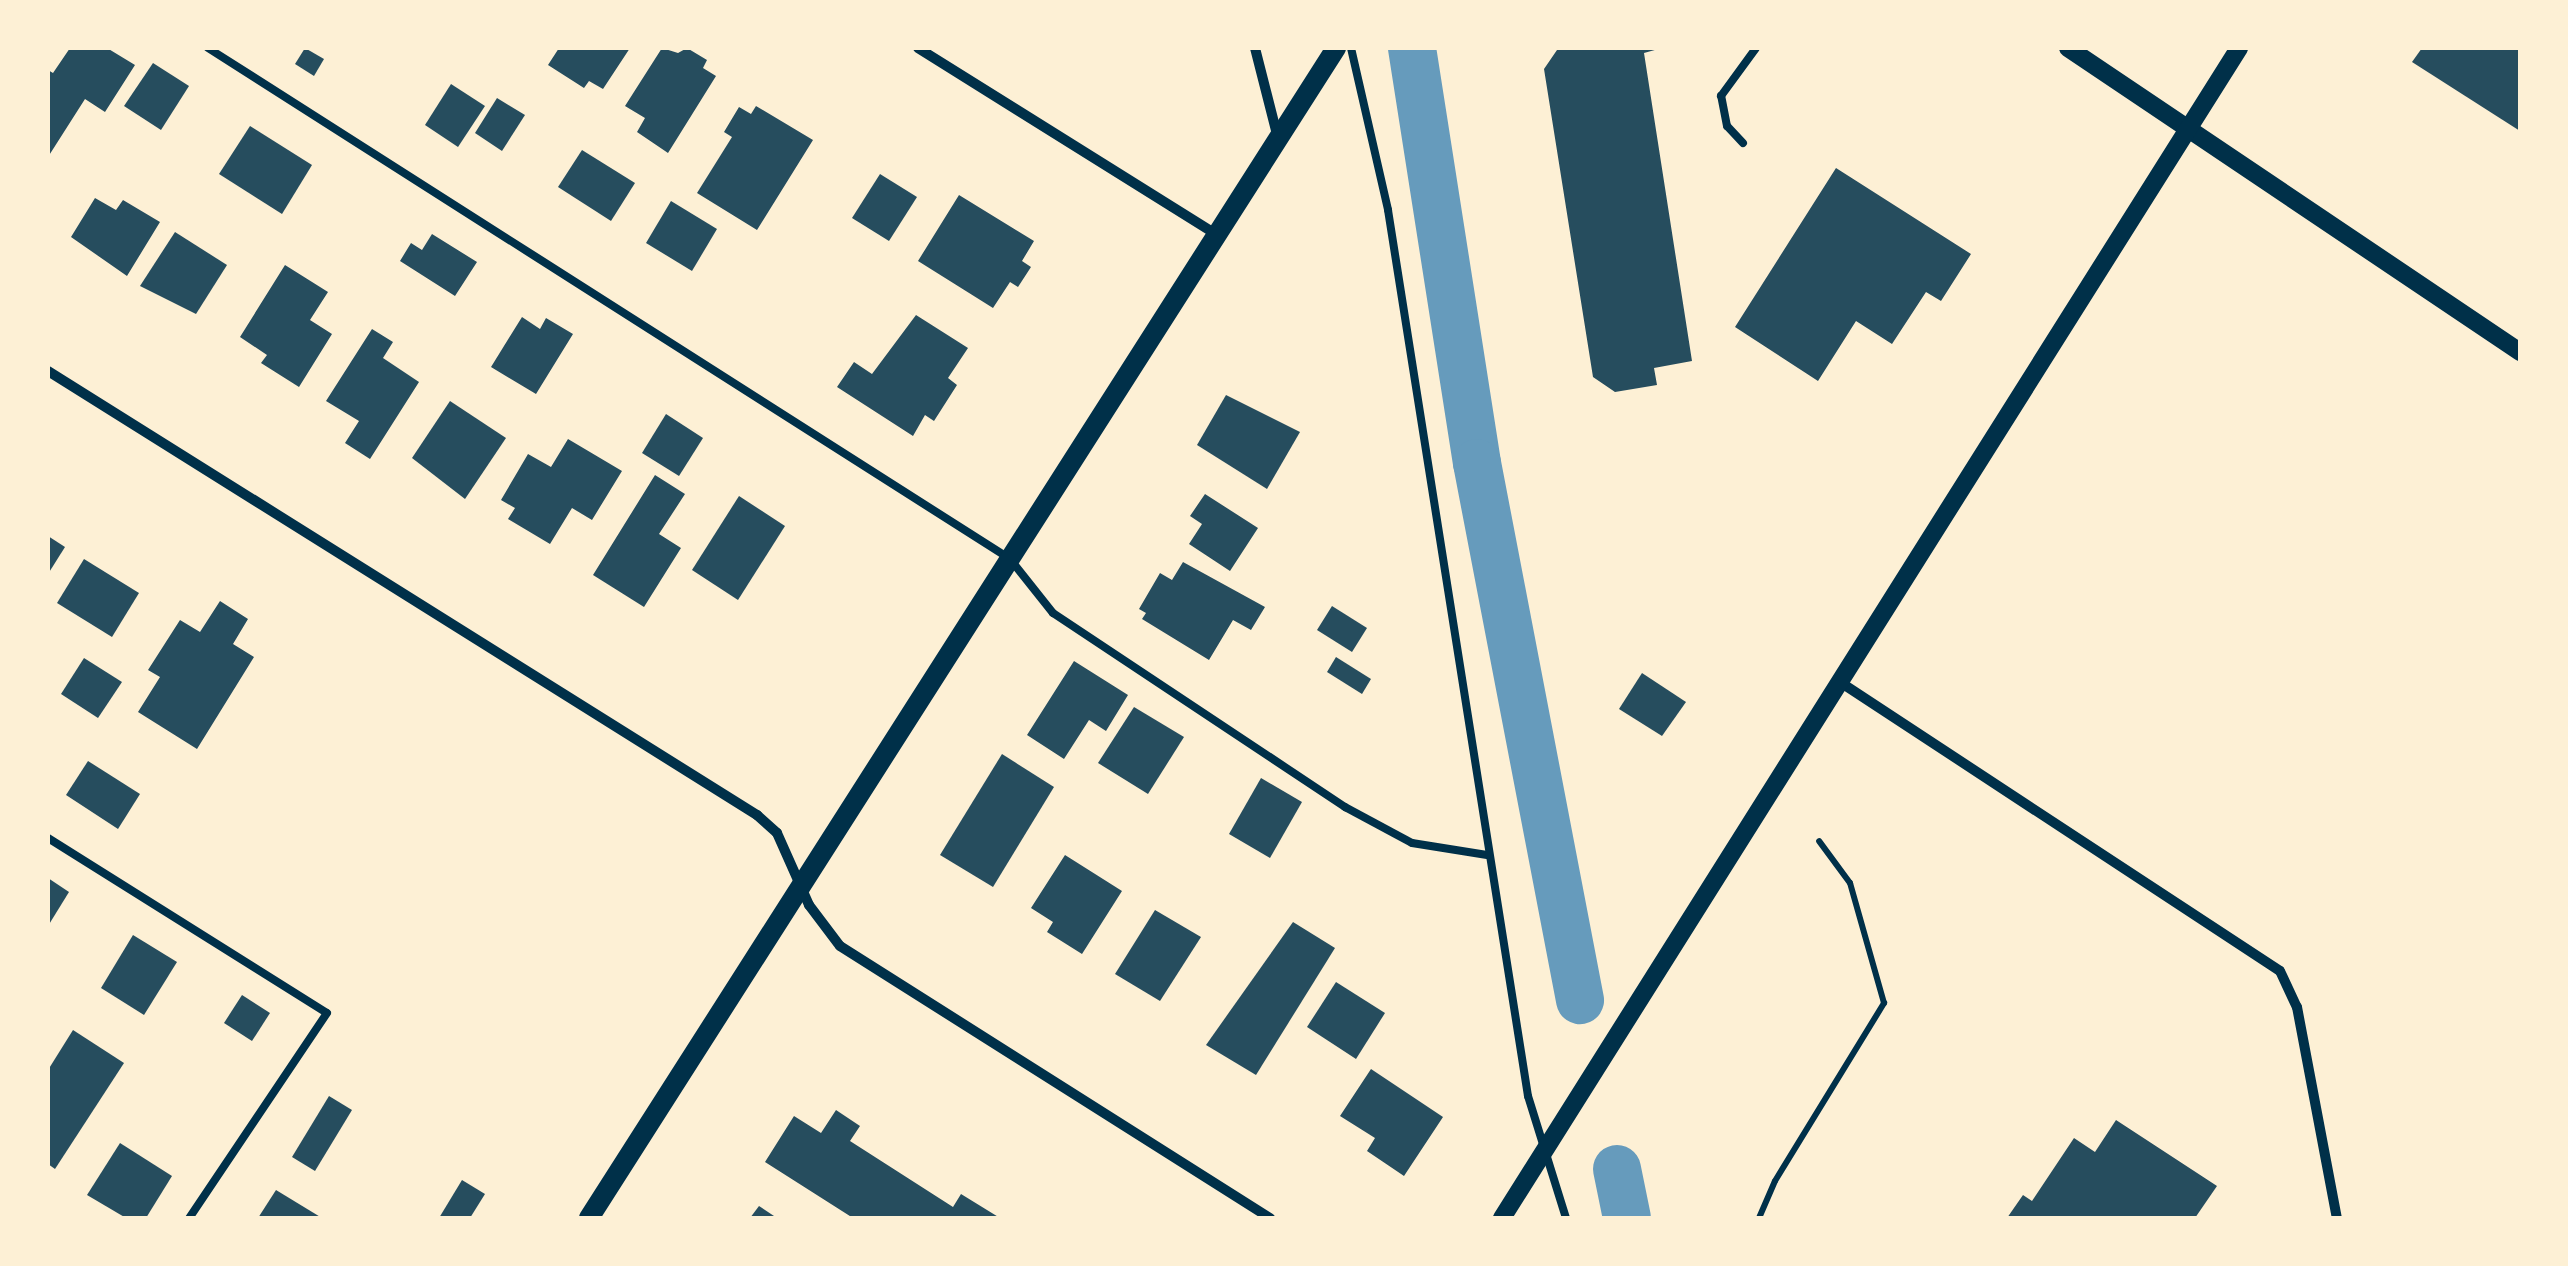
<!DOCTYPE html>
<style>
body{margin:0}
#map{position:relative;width:2568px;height:1266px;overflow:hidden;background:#fdf0d5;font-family:Overpass,sans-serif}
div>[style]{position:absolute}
.canal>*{height:48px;margin:-24px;padding:0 24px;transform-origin:24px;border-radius:24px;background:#669bbc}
.building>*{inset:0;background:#264d5e}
.path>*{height:6px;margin:-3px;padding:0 3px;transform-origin:3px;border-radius:3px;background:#003049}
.service>*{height:8px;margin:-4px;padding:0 4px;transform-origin:4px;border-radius:4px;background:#003049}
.minor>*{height:10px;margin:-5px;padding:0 5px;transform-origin:5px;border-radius:5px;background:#003049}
.tertiary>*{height:18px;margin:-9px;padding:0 9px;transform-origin:9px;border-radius:9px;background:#003049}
.secondary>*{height:20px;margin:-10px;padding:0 10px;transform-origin:10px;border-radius:10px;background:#003049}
span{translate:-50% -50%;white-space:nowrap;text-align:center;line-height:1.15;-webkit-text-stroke:9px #fdf0d5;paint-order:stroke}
.frame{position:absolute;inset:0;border:50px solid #fdf0d5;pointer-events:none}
</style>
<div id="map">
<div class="canal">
<i style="left:1412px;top:48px;width:420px;rotate:81.1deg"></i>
<i style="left:1477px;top:463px;width:547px;rotate:79.14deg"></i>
<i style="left:1617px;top:1169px;width:50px;rotate:78.5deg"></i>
</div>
<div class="building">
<i style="clip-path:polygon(70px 48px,107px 48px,135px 65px,105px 112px,85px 99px,48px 157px,48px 70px,53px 73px)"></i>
<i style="clip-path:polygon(305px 48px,324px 59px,314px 76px,295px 64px)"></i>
<i style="clip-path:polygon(559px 48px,630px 48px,603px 89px,589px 81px,584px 88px,548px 65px)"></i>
<i style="clip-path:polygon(662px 48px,678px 53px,687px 48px,707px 60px,703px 68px,716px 76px,668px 153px,637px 132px,645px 118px,625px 106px)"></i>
<i style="clip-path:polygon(1662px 48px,1644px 53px,1692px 361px,1654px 368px,1657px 385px,1615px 392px,1593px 377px,1544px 69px,1557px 50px)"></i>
<i style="clip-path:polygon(2422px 48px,2520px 48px,2520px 131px,2412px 62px)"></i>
<i style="clip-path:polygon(153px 63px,189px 86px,161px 130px,124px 106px)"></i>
<i style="clip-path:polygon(451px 84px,485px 106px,458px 147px,425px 125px)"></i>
<i style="clip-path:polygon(497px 98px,525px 115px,502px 151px,475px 133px)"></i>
<i style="clip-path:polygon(756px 106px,813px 140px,757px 230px,697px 193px,732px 137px,724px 132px,739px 107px,751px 114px)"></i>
<i style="clip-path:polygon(250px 126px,312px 165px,282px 214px,219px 174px)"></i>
<i style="clip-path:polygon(582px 150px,635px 183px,611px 221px,558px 187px)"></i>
<i style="clip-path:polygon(1836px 168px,1971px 254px,1941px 301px,1926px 292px,1892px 344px,1856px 321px,1818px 381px,1735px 327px)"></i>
<i style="clip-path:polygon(880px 174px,917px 197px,889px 241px,852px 218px)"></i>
<i style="clip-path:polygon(959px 195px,1034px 241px,1022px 261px,1031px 267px,1018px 287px,1010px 282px,993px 308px,918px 261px)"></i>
<i style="clip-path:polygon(95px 198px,116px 210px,123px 200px,160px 222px,127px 276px,71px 237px)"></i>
<i style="clip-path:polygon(671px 201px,717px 229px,692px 271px,646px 243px)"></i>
<i style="clip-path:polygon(175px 232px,227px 265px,196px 314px,140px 286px)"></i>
<i style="clip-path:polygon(432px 234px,477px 262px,455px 296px,400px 261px,411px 243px,422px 250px)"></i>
<i style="clip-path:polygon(285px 265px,328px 292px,310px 320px,332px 334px,299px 387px,261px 363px,267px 355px,240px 337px)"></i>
<i style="clip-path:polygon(916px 315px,968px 348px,948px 378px,957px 385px,934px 421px,925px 415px,913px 436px,837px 387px,854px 362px,872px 374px)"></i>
<i style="clip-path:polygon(522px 317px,540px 329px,546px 318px,573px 334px,536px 394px,491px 367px)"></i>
<i style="clip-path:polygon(372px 329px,393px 342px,383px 358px,419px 382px,370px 459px,345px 443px,359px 421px,326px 401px)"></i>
<i style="clip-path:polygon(1226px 395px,1300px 432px,1267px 489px,1197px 445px)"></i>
<i style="clip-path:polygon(450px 401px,506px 438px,465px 499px,412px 458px)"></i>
<i style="clip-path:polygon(666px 414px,703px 438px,679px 476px,642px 453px)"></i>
<i style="clip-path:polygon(568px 439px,622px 471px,592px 520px,572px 508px,550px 544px,508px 519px,515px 508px,501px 500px,528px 454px,551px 467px)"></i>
<i style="clip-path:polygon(655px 475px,685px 494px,659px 534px,681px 548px,644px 607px,593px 575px)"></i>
<i style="clip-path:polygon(1205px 494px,1258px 528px,1230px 571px,1189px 544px,1202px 524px,1190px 516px)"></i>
<i style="clip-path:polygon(739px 496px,785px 526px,738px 600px,692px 570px)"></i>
<i style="clip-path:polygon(48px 536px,65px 547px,48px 574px)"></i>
<i style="clip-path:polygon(84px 559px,139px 593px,112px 637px,57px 603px)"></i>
<i style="clip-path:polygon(1183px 562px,1265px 607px,1251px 630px,1233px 620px,1209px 660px,1142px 619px,1146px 613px,1139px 609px,1160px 573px,1172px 580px)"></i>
<i style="clip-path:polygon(220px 601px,248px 619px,233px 644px,254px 657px,197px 749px,138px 712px,160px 677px,148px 670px,180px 620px,200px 632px)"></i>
<i style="clip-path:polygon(1332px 606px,1367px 628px,1352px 652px,1317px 630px)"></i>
<i style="clip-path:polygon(1336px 657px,1371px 679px,1362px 694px,1327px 672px)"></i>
<i style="clip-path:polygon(84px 658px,122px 682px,98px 718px,61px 694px)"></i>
<i style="clip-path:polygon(1074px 661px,1128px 695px,1106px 731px,1089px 720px,1064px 759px,1027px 735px)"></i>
<i style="clip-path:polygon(1642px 673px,1686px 702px,1662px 736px,1619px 709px)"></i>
<i style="clip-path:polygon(1134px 707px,1184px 737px,1148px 794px,1098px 763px)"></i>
<i style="clip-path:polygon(1002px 754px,1054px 787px,993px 887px,940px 855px)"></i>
<i style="clip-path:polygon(88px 761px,140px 794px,118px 829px,66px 795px)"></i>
<i style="clip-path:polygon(1261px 778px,1302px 802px,1270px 858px,1229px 834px)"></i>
<i style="clip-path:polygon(1065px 855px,1122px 891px,1082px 954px,1047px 932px,1053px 922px,1031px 908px)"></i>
<i style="clip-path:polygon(48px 878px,69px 892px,48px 926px)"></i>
<i style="clip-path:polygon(1155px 910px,1201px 937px,1160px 1001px,1115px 974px)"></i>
<i style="clip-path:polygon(1293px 922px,1335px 948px,1256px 1075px,1206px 1045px)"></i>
<i style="clip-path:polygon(133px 935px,177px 962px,144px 1015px,101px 988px)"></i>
<i style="clip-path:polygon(1336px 982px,1385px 1013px,1356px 1059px,1307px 1027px)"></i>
<i style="clip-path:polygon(242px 995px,270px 1013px,252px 1041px,224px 1023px)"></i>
<i style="clip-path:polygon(73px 1030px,124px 1063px,55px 1169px,48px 1164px,48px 1070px)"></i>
<i style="clip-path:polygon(1371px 1069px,1443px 1117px,1404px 1176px,1367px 1151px,1375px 1138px,1340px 1116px)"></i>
<i style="clip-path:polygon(329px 1096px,352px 1110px,315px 1171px,292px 1157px)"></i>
<i style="clip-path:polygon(836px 1110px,860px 1126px,850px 1141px,953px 1207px,961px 1194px,1000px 1218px,853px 1218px,765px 1162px,794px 1116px,821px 1133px)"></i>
<i style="clip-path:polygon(2116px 1120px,2217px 1186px,2195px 1218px,2007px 1218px,2023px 1195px,2032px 1201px,2074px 1138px,2095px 1152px)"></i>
<i style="clip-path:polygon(120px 1143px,172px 1176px,146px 1218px,126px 1218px,87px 1195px)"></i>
<i style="clip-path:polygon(462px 1180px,485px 1194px,470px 1218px,439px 1218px)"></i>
<i style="clip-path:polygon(276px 1190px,322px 1218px,258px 1218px)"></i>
<i style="clip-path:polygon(759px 1206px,777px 1218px,750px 1218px)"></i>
</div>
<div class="path">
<i style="left:1759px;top:1218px;width:40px;rotate:-66.6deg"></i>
<i style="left:1775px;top:1181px;width:209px;rotate:-58.5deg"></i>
<i style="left:1884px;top:1003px;width:125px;rotate:-105.8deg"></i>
<i style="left:1850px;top:883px;width:52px;rotate:-126.4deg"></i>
</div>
<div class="service">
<i style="left:208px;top:48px;width:951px;rotate:32.5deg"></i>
<i style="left:1010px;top:559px;width:69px;rotate:51.5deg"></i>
<i style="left:1053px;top:613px;width:351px;rotate:33.6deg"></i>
<i style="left:1345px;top:807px;width:76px;rotate:28.2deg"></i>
<i style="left:1412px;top:843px;width:76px;rotate:9.1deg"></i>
<i style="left:1351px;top:48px;width:166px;rotate:77.1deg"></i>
<i style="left:1388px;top:210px;width:897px;rotate:81.02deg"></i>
<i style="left:1528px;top:1096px;width:128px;rotate:72.7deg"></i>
<i style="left:1743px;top:143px;width:23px;rotate:-133deg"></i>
<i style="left:1727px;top:126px;width:31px;rotate:-101deg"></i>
<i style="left:1721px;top:96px;width:59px;rotate:-53.9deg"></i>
<i style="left:48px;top:838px;width:329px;rotate:32.1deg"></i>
<i style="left:327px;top:1013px;width:247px;rotate:123.9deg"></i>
</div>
<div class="minor">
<i style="left:918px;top:48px;width:351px;rotate:32deg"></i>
<i style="left:1255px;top:48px;width:93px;rotate:75.7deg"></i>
<i style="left:48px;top:371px;width:837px;rotate:32.06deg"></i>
<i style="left:757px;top:815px;width:27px;rotate:42deg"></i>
<i style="left:777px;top:833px;width:79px;rotate:66deg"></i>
<i style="left:809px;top:905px;width:51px;rotate:52.9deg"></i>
<i style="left:840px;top:946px;width:509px;rotate:32.32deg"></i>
<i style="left:1840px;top:682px;width:526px;rotate:33.3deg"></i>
<i style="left:2280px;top:971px;width:40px;rotate:65deg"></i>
<i style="left:2297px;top:1007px;width:215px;rotate:79.3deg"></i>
</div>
<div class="tertiary">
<i style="left:2068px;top:48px;width:545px;rotate:33.92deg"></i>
<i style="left:1502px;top:1218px;width:1383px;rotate:-57.79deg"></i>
</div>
<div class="secondary">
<i style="left:589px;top:1218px;width:1388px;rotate:-57.44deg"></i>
</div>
<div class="frame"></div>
</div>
